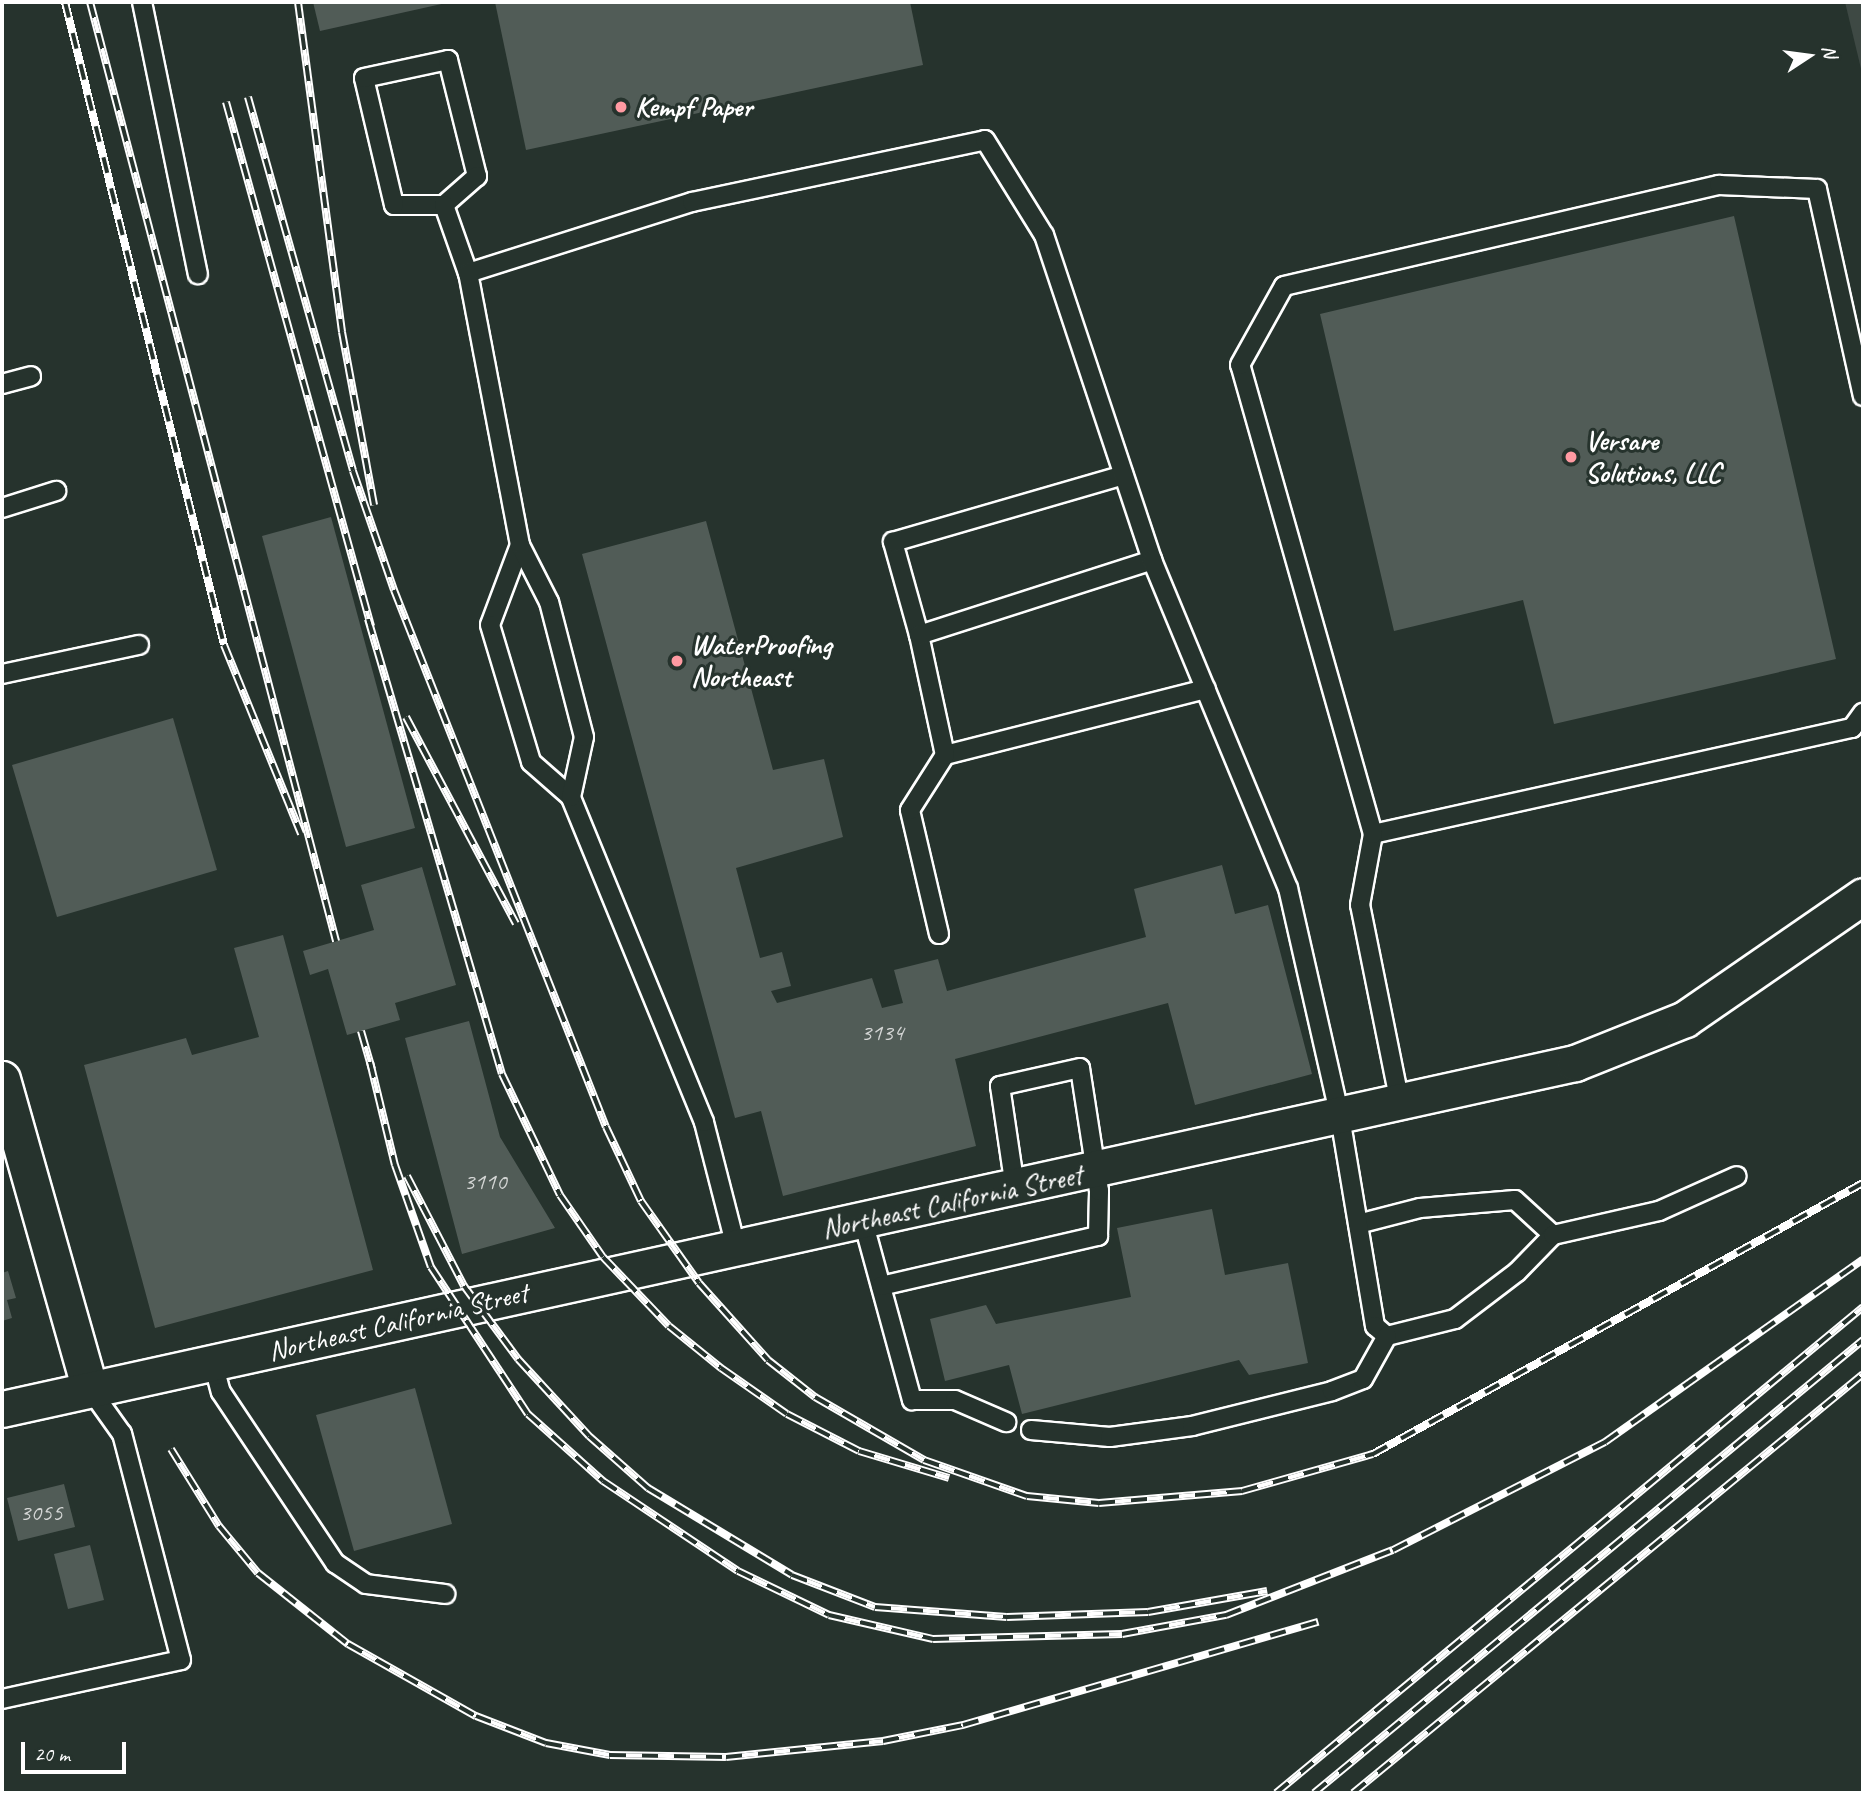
<!DOCTYPE html>
<style>
body{margin:0}
#map{position:relative;width:1865px;height:1795px;overflow:hidden;background:#26332d;font-family:Caveat,sans-serif}
div>[style]{position:absolute}
.green>*{inset:0;background:#3e4944}
.building>*{inset:0;background:#515c57}
.roads{filter:drop-shadow(2px 0 #fff) drop-shadow(-2px 0 #fff) drop-shadow(0 2px #fff) drop-shadow(0 -2px #fff)}
.lane>*{height:18px;margin:-9px;padding:0 9px;transform-origin:9px;border-radius:9px;background:#26332d}
.street>*{height:35px;margin:-17.5px;padding:0 17.5px;transform-origin:17.5px;border-radius:17.5px;background:#26332d}
.rail>*{height:8px;margin-top:-4px;transform-origin:0;background:repeating-linear-gradient(90deg,#26332d 0 16px,#fff 0 32px);box-sizing:border-box;border-block:2px solid #fff}
.dots>*{width:19px;height:19px;translate:-50% -50%;box-sizing:border-box;border:4px solid #26332d;border-radius:50%}
span{translate:-50% -50%;white-space:nowrap;text-align:center;line-height:1.15;-webkit-text-stroke:6px #26332d;paint-order:stroke}
.number-label{font-size:24px;color:#d4d6d5}
.number-label span{-webkit-text-stroke-width:0}
.poi-label{font-size:28px;color:#fff;font-weight:700}
.left{translate:0 -50%;text-align:left}
.street-label{font-size:28px;color:#fff}
.frame{position:absolute;inset:0;border:4px solid #fff;pointer-events:none}
.north{position:absolute;left:1774px;top:21px;width:70px;height:70px;-webkit-text-stroke:5px #26332d;paint-order:stroke;rotate:77deg;font-size:19px;font-weight:700;line-height:28px;text-align:center;color:#fff}
.north::after{content:'';display:block;margin:auto;width:24px;height:32px;background:#fff;clip-path:polygon(50% 0,100% 100%,50% 72%,0 100%)}
.scale{position:absolute;left:21px;top:1742px;width:105px;height:32px;box-sizing:border-box;border:4px solid #fff;border-top:0;padding-left:9px;font-size:21px;line-height:24px;white-space:nowrap;color:#fff;-webkit-text-stroke:5px #26332d;paint-order:stroke}
</style>
<div id="map">
<div class="green">
<i style="clip-path:polygon(1845px 2px,1863px 2px,1863px 77px)"></i>
</div>
<div class="building">
<i style="clip-path:polygon(313px 2px,446px 2px,446px 3px,320px 31px)"></i>
<i style="clip-path:polygon(495px 2px,910px 2px,923px 65px,526px 150px)"></i>
<i style="clip-path:polygon(1734px 216px,1836px 659px,1554px 724px,1523px 600px,1394px 631px,1320px 314px)"></i>
<i style="clip-path:polygon(331px 517px,415px 828px,346px 847px,262px 536px)"></i>
<i style="clip-path:polygon(706px 521px,773px 770px,824px 759px,843px 837px,736px 868px,760px 958px,782px 952px,791px 986px,771px 991px,777px 1003px,872px 978px,882px 1008px,903px 1003px,894px 970px,938px 959px,947px 991px,1146px 937px,1134px 889px,1222px 865px,1235px 914px,1268px 905px,1312px 1074px,1195px 1105px,1168px 1003px,955px 1059px,976px 1146px,783px 1196px,761px 1111px,735px 1118px,582px 554px)"></i>
<i style="clip-path:polygon(173px 718px,217px 870px,57px 917px,12px 765px)"></i>
<i style="clip-path:polygon(422px 867px,456px 985px,395px 1003px,400px 1020px,347px 1035px,328px 969px,310px 975px,303px 951px,374px 930px,361px 885px)"></i>
<i style="clip-path:polygon(283px 935px,373px 1270px,155px 1328px,84px 1065px,186px 1038px,192px 1055px,259px 1037px,234px 948px)"></i>
<i style="clip-path:polygon(469px 1021px,500px 1137px,555px 1228px,462px 1254px,405px 1038px)"></i>
<i style="clip-path:polygon(1212px 1209px,1225px 1275px,1288px 1263px,1308px 1363px,1249px 1375px,1239px 1360px,1022px 1414px,1009px 1365px,945px 1381px,930px 1319px,986px 1305px,996px 1324px,1131px 1297px,1117px 1228px)"></i>
<i style="clip-path:polygon(8px 1271px,16px 1298px,7px 1300px,12px 1318px,2px 1321px,2px 1273px)"></i>
<i style="clip-path:polygon(415px 1388px,452px 1524px,354px 1551px,316px 1415px)"></i>
<i style="clip-path:polygon(64px 1484px,75px 1527px,18px 1541px,7px 1498px)"></i>
<i style="clip-path:polygon(90px 1545px,104px 1600px,68px 1609px,54px 1554px)"></i>
</div>
<div class="roads">
<div class="lane">
<i style="left:142px;top:2px;width:278px;rotate:78.4deg"></i>
<i style="left:444px;top:205px;width:50px;rotate:180deg"></i>
<i style="left:394px;top:205px;width:130px;rotate:-103.3deg"></i>
<i style="left:364px;top:78px;width:86px;rotate:-12.1deg"></i>
<i style="left:448px;top:60px;width:120px;rotate:76deg"></i>
<i style="left:477px;top:176px;width:44px;rotate:138.7deg"></i>
<i style="left:444px;top:205px;width:72px;rotate:70.6deg"></i>
<i style="left:2px;top:384px;width:30px;rotate:-15deg"></i>
<i style="left:2px;top:508px;width:57px;rotate:-17.5deg"></i>
<i style="left:520px;top:545px;width:85px;rotate:110.6deg"></i>
<i style="left:490px;top:625px;width:143px;rotate:73.3deg"></i>
<i style="left:531px;top:762px;width:53px;rotate:41.2deg"></i>
<i style="left:919px;top:635px;width:97px;rotate:-105.6deg"></i>
<i style="left:893px;top:542px;width:240px;rotate:-16.2deg"></i>
<i style="left:2px;top:674px;width:140px;rotate:-12deg"></i>
<i style="left:945px;top:755px;width:269px;rotate:-14.2deg"></i>
<i style="left:1373px;top:834px;width:491px;rotate:-12.5deg"></i>
<i style="left:1852px;top:728px;width:19px;rotate:-54deg"></i>
<i style="left:939px;top:934px;width:127px;rotate:-103.2deg"></i>
<i style="left:910px;top:810px;width:65px;rotate:-57.5deg"></i>
<i style="left:945px;top:755px;width:123px;rotate:-102.2deg"></i>
<i style="left:919px;top:635px;width:245px;rotate:-17.8deg"></i>
<i style="left:1400px;top:1103px;width:202px;rotate:-101.4deg"></i>
<i style="left:1360px;top:905px;width:72px;rotate:-79.6deg"></i>
<i style="left:1373px;top:834px;width:487px;rotate:-105.8deg"></i>
<i style="left:1240px;top:365px;width:90px;rotate:-60.9deg"></i>
<i style="left:1284px;top:286px;width:447px;rotate:-13.1deg"></i>
<i style="left:1719px;top:185px;width:98px;rotate:2.3deg"></i>
<i style="left:1817px;top:189px;width:212px;rotate:77.5deg"></i>
<i style="left:863px;top:1221px;width:186px;rotate:74.7deg"></i>
<i style="left:912px;top:1400px;width:43px"></i>
<i style="left:955px;top:1400px;width:56px;rotate:23.3deg"></i>
<i style="left:1358px;top:1224px;width:64px;rotate:-14.5deg"></i>
<i style="left:1420px;top:1208px;width:95px;rotate:-4.8deg"></i>
<i style="left:1515px;top:1200px;width:52px;rotate:42.6deg"></i>
<i style="left:736px;top:1247px;width:129px;rotate:-104.4deg"></i>
<i style="left:704px;top:1122px;width:351px;rotate:-112.3deg"></i>
<i style="left:571px;top:797px;width:61px;rotate:-77.8deg"></i>
<i style="left:584px;top:737px;width:139px;rotate:-104.5deg"></i>
<i style="left:549px;top:602px;width:64px;rotate:-117deg"></i>
<i style="left:520px;top:545px;width:277px;rotate:-100.8deg"></i>
<i style="left:468px;top:273px;width:235px;rotate:-17.6deg"></i>
<i style="left:692px;top:202px;width:299px;rotate:-11.9deg"></i>
<i style="left:985px;top:140px;width:112px;rotate:58.2deg"></i>
<i style="left:1044px;top:235px;width:342px;rotate:71.6deg"></i>
<i style="left:1152px;top:560px;width:355px;rotate:67.5deg"></i>
<i style="left:1288px;top:888px;width:235px;rotate:77.2deg"></i>
<i style="left:1340px;top:1117px;width:212px;rotate:80.5deg"></i>
<i style="left:1375px;top:1326px;width:16px;rotate:40deg"></i>
<i style="left:1387px;top:1336px;width:70px;rotate:-14deg"></i>
<i style="left:1455px;top:1319px;width:78px;rotate:-37.2deg"></i>
<i style="left:1517px;top:1272px;width:52px;rotate:-45.8deg"></i>
<i style="left:1553px;top:1235px;width:109px;rotate:-12.8deg"></i>
<i style="left:1659px;top:1211px;width:85px;rotate:-24.2deg"></i>
<i style="left:881px;top:1286px;width:223px;rotate:-13deg"></i>
<i style="left:1098px;top:1236px;width:45px;rotate:-88.7deg"></i>
<i style="left:1099px;top:1191px;width:124px;rotate:-98.8deg"></i>
<i style="left:1080px;top:1068px;width:82px;rotate:167.3deg"></i>
<i style="left:1000px;top:1086px;width:103px;rotate:81.6deg"></i>
<i style="left:213px;top:1363px;width:30px;rotate:75deg"></i>
<i style="left:221px;top:1392px;width:206px;rotate:56.3deg"></i>
<i style="left:335px;top:1563px;width:37px;rotate:34deg"></i>
<i style="left:366px;top:1584px;width:80px;rotate:7.2deg"></i>
<i style="left:1031px;top:1430px;width:79px;rotate:5.1deg"></i>
<i style="left:1110px;top:1437px;width:83px;rotate:-7.6deg"></i>
<i style="left:1192px;top:1426px;width:144px;rotate:-14deg"></i>
<i style="left:1332px;top:1391px;width:33px;rotate:-21deg"></i>
<i style="left:1363px;top:1379px;width:49px;rotate:-60.8deg"></i>
<i style="left:2px;top:1699px;width:183px;rotate:-12.3deg"></i>
<i style="left:181px;top:1660px;width:234px;rotate:-104.6deg"></i>
<i style="left:122px;top:1434px;width:55px;rotate:-125.4deg"></i>
</div>
<div class="street">
<i style="left:2px;top:1079px;width:322px;rotate:74.2deg"></i>
<i style="left:2px;top:1409px;width:1611px;rotate:-12.41deg"></i>
<i style="left:1575px;top:1063px;width:118px;rotate:-21.8deg"></i>
<i style="left:1685px;top:1019px;width:216px;rotate:-34.6deg"></i>
</div>
</div>
<div class="rail">
<i style="left:65px;top:2px;width:662px;rotate:76.11deg"></i>
<i style="left:224px;top:645px;width:204px;rotate:67.8deg"></i>
<i style="left:90px;top:2px;width:971px;rotate:75.32deg"></i>
<i style="left:298px;top:2px;width:333px;rotate:82.4deg"></i>
<i style="left:342px;top:332px;width:176px;rotate:79.5deg"></i>
<i style="left:248px;top:97px;width:388px;rotate:74.3deg"></i>
<i style="left:353px;top:471px;width:126px;rotate:71deg"></i>
<i style="left:394px;top:590px;width:577px;rotate:68.46deg"></i>
<i style="left:606px;top:1127px;width:82px;rotate:64.7deg"></i>
<i style="left:641px;top:1201px;width:100px;rotate:54.7deg"></i>
<i style="left:699px;top:1283px;width:103px;rotate:48.1deg"></i>
<i style="left:768px;top:1360px;width:60px;rotate:38.2deg"></i>
<i style="left:815px;top:1397px;width:126px;rotate:30deg"></i>
<i style="left:924px;top:1460px;width:109px;rotate:19.3deg"></i>
<i style="left:1027px;top:1496px;width:72px;rotate:5.6deg"></i>
<i style="left:1099px;top:1503px;width:144px;rotate:-4.8deg"></i>
<i style="left:1242px;top:1491px;width:136px;rotate:-15.8deg"></i>
<i style="left:1373px;top:1454px;width:560px;rotate:-28.95deg"></i>
<i style="left:226px;top:102px;width:544px;rotate:74.53deg"></i>
<i style="left:368px;top:619px;width:474px;rotate:73.6deg"></i>
<i style="left:502px;top:1074px;width:134px;rotate:64.4deg"></i>
<i style="left:560px;top:1195px;width:75px;rotate:55.3deg"></i>
<i style="left:603px;top:1257px;width:95px;rotate:46.3deg"></i>
<i style="left:669px;top:1326px;width:67px;rotate:38.9deg"></i>
<i style="left:721px;top:1368px;width:80px;rotate:34.9deg"></i>
<i style="left:787px;top:1414px;width:81px;rotate:27.2deg"></i>
<i style="left:859px;top:1451px;width:94px;rotate:16.7deg"></i>
<i style="left:406px;top:717px;width:234px;rotate:62deg"></i>
<i style="left:361px;top:1031px;width:40px;rotate:74deg"></i>
<i style="left:370px;top:1062px;width:106px;rotate:76.4deg"></i>
<i style="left:395px;top:1165px;width:108px;rotate:70.6deg"></i>
<i style="left:431px;top:1267px;width:176px;rotate:56.6deg"></i>
<i style="left:528px;top:1414px;width:101px;rotate:41.8deg"></i>
<i style="left:603px;top:1481px;width:162px;rotate:33.7deg"></i>
<i style="left:738px;top:1571px;width:101px;rotate:25.8deg"></i>
<i style="left:829px;top:1615px;width:107px;rotate:13deg"></i>
<i style="left:933px;top:1639px;width:189px;rotate:-1.5deg"></i>
<i style="left:1122px;top:1634px;width:106px;rotate:-10.4deg"></i>
<i style="left:1226px;top:1615px;width:179px;rotate:-21.3deg"></i>
<i style="left:1393px;top:1550px;width:238px;rotate:-27deg"></i>
<i style="left:1605px;top:1442px;width:316px;rotate:-35.3deg"></i>
<i style="left:407px;top:1176px;width:124px;rotate:62.6deg"></i>
<i style="left:464px;top:1286px;width:91px;rotate:53.5deg"></i>
<i style="left:518px;top:1359px;width:105px;rotate:47.3deg"></i>
<i style="left:589px;top:1436px;width:79px;rotate:41.4deg"></i>
<i style="left:648px;top:1488px;width:168px;rotate:31.1deg"></i>
<i style="left:792px;top:1575px;width:89px;rotate:21.1deg"></i>
<i style="left:875px;top:1607px;width:132px;rotate:4.3deg"></i>
<i style="left:1007px;top:1617px;width:141px;rotate:-2deg"></i>
<i style="left:1148px;top:1612px;width:121px;rotate:-10deg"></i>
<i style="left:171px;top:1449px;width:91px;rotate:58.1deg"></i>
<i style="left:219px;top:1526px;width:61px;rotate:50.3deg"></i>
<i style="left:258px;top:1573px;width:115px;rotate:38.3deg"></i>
<i style="left:348px;top:1644px;width:147px;rotate:29.4deg"></i>
<i style="left:476px;top:1716px;width:75px;rotate:21.1deg"></i>
<i style="left:546px;top:1743px;width:65px;rotate:10.6deg"></i>
<i style="left:610px;top:1755px;width:116px;rotate:1deg"></i>
<i style="left:726px;top:1757px;width:158px;rotate:-5.8deg"></i>
<i style="left:883px;top:1741px;width:82px;rotate:-11.3deg"></i>
<i style="left:963px;top:1725px;width:370px;rotate:-16.2deg"></i>
<i style="left:1276px;top:1793px;width:762px;rotate:-39.62deg"></i>
<i style="left:1314px;top:1793px;width:712px;rotate:-39.53deg"></i>
<i style="left:1353px;top:1793px;width:660px;rotate:-39.41deg"></i>
</div>
<div class="dots">
<i style="left:621px;top:107px;background:#ff9aa2"></i>
<i style="left:1571px;top:457px;background:#ff9aa2"></i>
<i style="left:677px;top:661px;background:#ff9aa2"></i>
</div>
<div class="number-label">
<span style="left:882px;top:1033px">3134</span>
<span style="left:485px;top:1182px">3110</span>
<span style="left:41px;top:1513px">3055</span>
</div>
<div class="poi-label">
<span class="left" style="left:635px;top:107px">Kempf Paper</span>
<span class="left" style="left:1585px;top:457px">Versare<br>Solutions, LLC</span>
<span class="left" style="left:691px;top:661px">WaterProofing<br>Northeast</span>
</div>
<div class="street-label">
<span style="left:952px;top:1202px;rotate:-12deg">Northeast California Street</span>
<span style="left:398px;top:1322px;rotate:-13deg">Northeast California Street</span>
</div>
<div class="frame"></div>
<div class="north">N</div>
<div class="scale">20 m</div>
</div>
